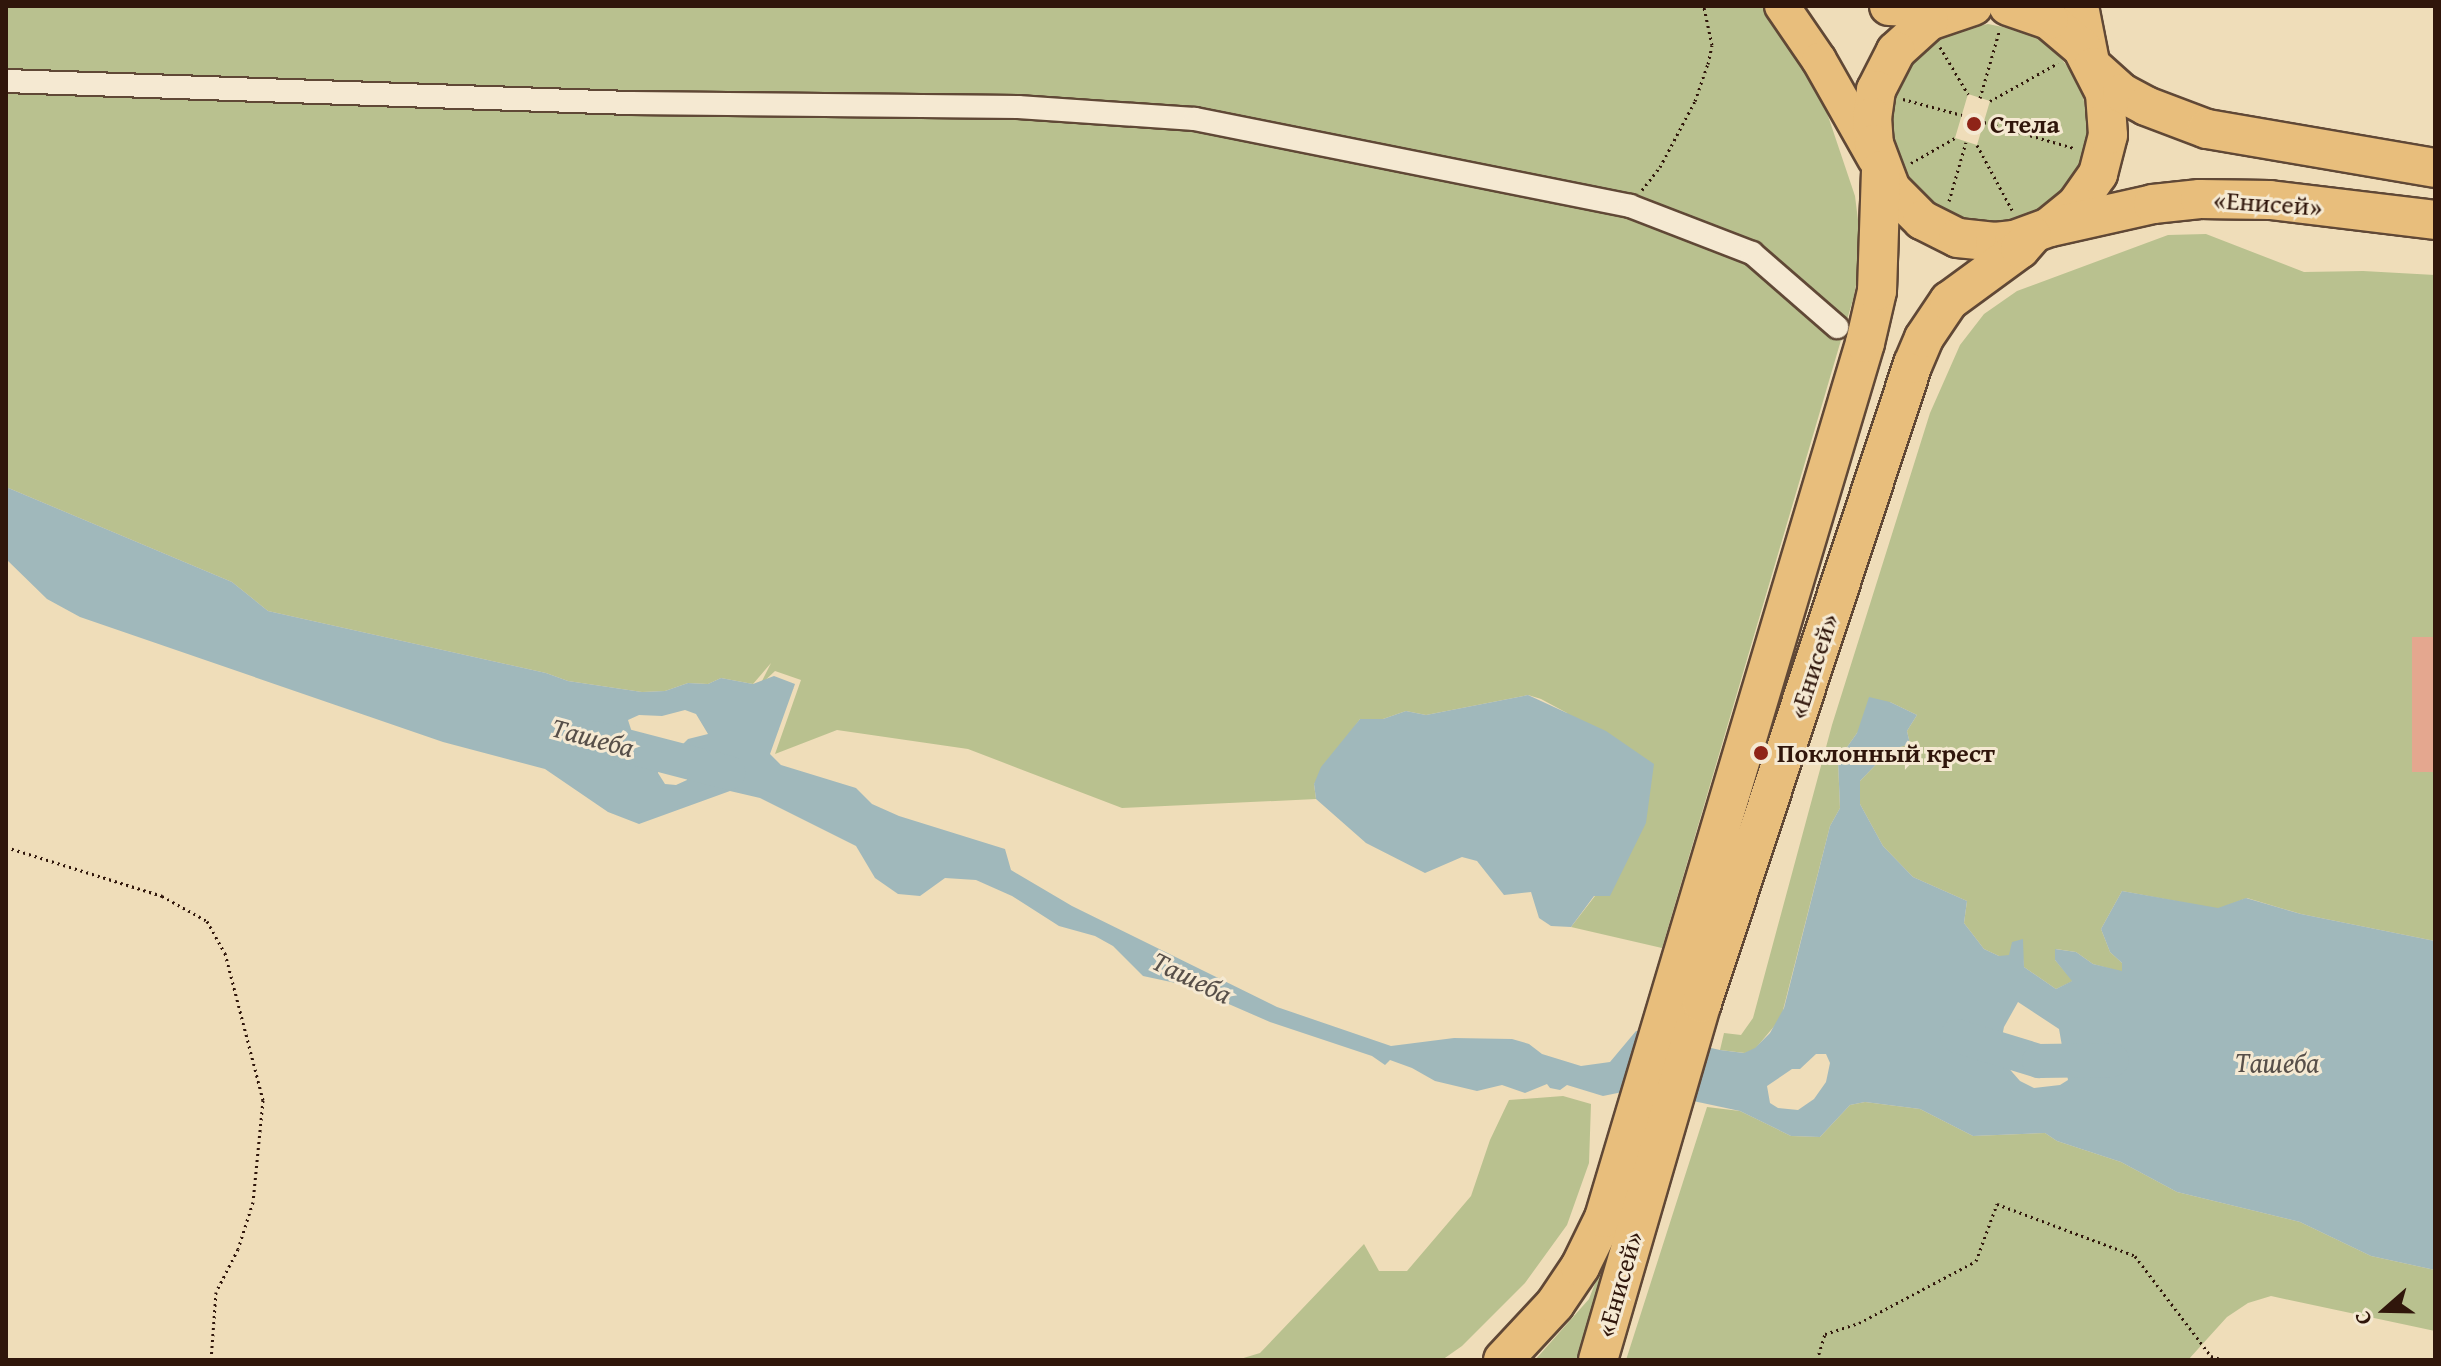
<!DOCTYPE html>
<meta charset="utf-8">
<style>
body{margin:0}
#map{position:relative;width:2441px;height:1366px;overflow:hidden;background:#efddb9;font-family:"Gentium Book Plus",serif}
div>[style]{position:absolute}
.green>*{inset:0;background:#b9c18f}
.water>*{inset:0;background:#a0b8bb}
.river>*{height:34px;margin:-17px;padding:0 17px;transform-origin:17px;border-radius:17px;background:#a0b8bb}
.building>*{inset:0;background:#e4a78f}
.path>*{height:3px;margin-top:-1.5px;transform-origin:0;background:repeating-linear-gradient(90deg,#30160b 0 2px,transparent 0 6px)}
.roads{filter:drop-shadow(2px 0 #604836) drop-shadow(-2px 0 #604836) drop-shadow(0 2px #604836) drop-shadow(0 -2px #604836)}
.street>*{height:22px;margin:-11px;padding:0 11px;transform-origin:11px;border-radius:11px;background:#f5e9d2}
.primary>*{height:34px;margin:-17px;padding:0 17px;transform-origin:17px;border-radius:17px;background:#e8be7c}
.highway>*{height:38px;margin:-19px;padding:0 19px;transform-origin:19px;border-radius:19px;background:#e8be7c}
.dots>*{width:22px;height:22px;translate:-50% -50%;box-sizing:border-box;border:4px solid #f5e9d2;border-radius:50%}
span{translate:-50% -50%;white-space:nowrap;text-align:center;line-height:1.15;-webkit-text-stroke:6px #f5e9d2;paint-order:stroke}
.poi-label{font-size:26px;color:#30160b;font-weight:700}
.left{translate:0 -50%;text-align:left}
.street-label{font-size:26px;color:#30160b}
.water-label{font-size:28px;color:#574f49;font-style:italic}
.frame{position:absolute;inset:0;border:8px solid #30160b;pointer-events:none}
.north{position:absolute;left:2345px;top:1270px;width:80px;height:80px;-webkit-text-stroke:6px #f5e9d2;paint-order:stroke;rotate:250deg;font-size:22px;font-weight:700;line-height:32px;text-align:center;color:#30160b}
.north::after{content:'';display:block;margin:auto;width:28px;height:36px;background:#30160b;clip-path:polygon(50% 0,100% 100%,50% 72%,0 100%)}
</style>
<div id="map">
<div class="green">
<i style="clip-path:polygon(6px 6px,1764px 6px,1787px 35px,1823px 101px,1855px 196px,1862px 252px,1854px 296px,1662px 948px,1571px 927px,1595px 896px,1567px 713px,1541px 699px,1528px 695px,1426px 715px,1406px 711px,1383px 719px,1360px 719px,1314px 784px,1316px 799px,1122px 808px,968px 749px,837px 730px,775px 754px,801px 680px,775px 671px,760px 685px,771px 663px,753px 684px,721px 678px,708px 684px,688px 683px,665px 691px,642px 692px,568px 681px,546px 673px,268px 611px,232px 582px,6px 487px)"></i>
<i style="clip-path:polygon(evenodd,1988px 24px,2027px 32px,2054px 49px,2080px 83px,2089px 124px,2086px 152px,2070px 185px,2036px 215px,1984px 226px,1945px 216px,1906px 184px,1888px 129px,1892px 96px,1912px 59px,1947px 33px,1988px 24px,1968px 94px,1990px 101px,1977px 145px,1955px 138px,1968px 94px)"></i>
<i style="clip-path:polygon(2206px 234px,2304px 272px,2363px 271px,2435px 275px,2435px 941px,2301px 914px,2247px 898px,2218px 909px,2122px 891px,2101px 929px,2110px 952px,2122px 963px,2122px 972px,2093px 964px,2076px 952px,2056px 949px,2055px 960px,2073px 981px,2056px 989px,2024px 967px,2023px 958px,1999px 956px,1984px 949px,1964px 923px,1967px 901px,1913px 877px,1883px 846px,1860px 804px,1860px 781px,1890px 750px,1910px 744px,1907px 731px,1917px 715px,1890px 702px,1857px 733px,1838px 760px,1840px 808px,1830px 826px,1781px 1018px,1755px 1049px,1745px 1053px,1720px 1050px,1724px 1033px,1741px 1035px,1753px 1018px,1832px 725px,1930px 413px,1960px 345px,1984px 314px,2017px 291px,2168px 235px)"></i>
<i style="clip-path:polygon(1563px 1096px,1591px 1104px,1589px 1163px,1567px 1225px,1525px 1283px,1462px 1346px,1442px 1360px,1237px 1360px,1260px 1353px,1364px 1244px,1379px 1271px,1407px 1271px,1471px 1196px,1490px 1140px,1509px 1100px)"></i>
<i style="clip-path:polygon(1865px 1102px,1920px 1109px,1973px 1136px,2045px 1133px,2057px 1141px,2121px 1162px,2177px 1192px,2300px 1222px,2371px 1256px,2435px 1270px,2435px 1331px,2271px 1296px,2248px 1303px,2227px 1317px,2188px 1360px,1626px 1360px,1707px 1107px,1740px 1111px,1791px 1136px,1820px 1137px,1850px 1105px)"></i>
<i style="clip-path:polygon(1621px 1216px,1579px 1360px,1535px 1360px,1589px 1299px)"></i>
</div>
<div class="water">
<i style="clip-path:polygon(evenodd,6px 487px,232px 582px,268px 611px,546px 673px,568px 681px,642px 692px,665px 691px,688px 683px,708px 684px,721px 678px,753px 684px,774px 676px,795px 684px,770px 754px,781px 765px,856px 788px,872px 804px,899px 816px,1005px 849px,1011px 870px,1072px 906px,1277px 1007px,1391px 1046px,1454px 1038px,1512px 1039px,1529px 1044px,1542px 1054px,1581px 1066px,1610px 1062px,1636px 1031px,1720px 1050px,1744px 1053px,1755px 1048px,1770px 1033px,1784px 1008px,1830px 826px,1840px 808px,1838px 760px,1857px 733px,1869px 697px,1890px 702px,1917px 715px,1907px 731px,1910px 744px,1890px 750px,1860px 781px,1860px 804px,1883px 846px,1913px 877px,1967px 901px,1964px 923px,1984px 949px,1999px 956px,2009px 955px,2012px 942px,2023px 939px,2024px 967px,2056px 989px,2072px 981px,2055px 960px,2055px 949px,2076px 952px,2093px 964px,2122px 971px,2122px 963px,2110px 952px,2101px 929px,2122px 891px,2218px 908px,2246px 898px,2301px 914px,2435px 941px,2435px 1270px,2371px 1256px,2300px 1222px,2177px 1192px,2121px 1162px,2057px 1141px,2045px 1133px,1973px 1136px,1920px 1109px,1865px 1102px,1850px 1105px,1820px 1137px,1791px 1136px,1740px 1111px,1637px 1089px,1603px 1096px,1567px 1085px,1560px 1090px,1550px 1088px,1547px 1084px,1525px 1093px,1502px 1085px,1477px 1091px,1435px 1081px,1412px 1068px,1390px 1060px,1385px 1065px,1372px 1056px,1270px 1022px,1185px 985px,1143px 976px,1113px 946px,1095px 936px,1059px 926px,1012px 896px,976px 880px,945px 878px,920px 896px,898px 894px,875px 878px,856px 846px,760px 798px,730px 791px,639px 824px,608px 812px,545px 769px,443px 742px,80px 617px,47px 599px,6px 559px,6px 487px,685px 710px,696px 714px,708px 734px,688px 739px,680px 747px,689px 769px,687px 780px,676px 785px,665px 784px,658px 773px,660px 761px,639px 754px,628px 720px,639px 715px,662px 716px,685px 710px,6px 487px,2018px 1002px,2059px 1029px,2068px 1080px,2060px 1085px,2034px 1088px,2020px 1081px,1998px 1056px,2004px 1027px,2018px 1002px,6px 487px,1816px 1054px,1826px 1054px,1830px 1063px,1826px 1082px,1814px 1099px,1798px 1110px,1778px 1108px,1770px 1103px,1767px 1086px,1792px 1069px,1800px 1069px,1816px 1054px)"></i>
<i style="clip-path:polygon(1528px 695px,1606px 731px,1654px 764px,1646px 823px,1610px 896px,1594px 896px,1571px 927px,1551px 926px,1539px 918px,1531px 892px,1504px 895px,1477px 861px,1462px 857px,1425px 873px,1366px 843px,1316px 799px,1314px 784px,1321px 767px,1360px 719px,1383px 719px,1406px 711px,1426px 715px)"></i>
</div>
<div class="river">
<i style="left:595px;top:738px;width:138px;rotate:14.6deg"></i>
<i style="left:1957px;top:1036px;width:86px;rotate:17deg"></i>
<i style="left:2039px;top:1061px;width:73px;rotate:-0.8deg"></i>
</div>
<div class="building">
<i style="clip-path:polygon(2412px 637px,2435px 637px,2435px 772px,2412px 772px)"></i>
</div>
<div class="path">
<i style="left:1940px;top:47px;width:55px;rotate:59.2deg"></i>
<i style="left:1980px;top:98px;width:69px;rotate:-73.9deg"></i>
<i style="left:1903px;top:99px;width:61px;rotate:15.2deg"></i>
<i style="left:1990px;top:101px;width:78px;rotate:-29.2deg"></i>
<i style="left:1984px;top:122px;width:94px;rotate:16.1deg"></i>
<i style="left:1977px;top:145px;width:74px;rotate:61.7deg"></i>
<i style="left:1911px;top:163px;width:51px;rotate:-29.6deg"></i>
<i style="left:1642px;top:190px;width:29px;rotate:-52deg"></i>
<i style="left:1660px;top:167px;width:75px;rotate:-62.1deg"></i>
<i style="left:1695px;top:101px;width:39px;rotate:-71deg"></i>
<i style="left:1708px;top:64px;width:19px;rotate:-78deg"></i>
<i style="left:1712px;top:45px;width:40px;rotate:-102deg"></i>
<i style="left:1949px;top:201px;width:61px;rotate:-73.9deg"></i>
<i style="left:6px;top:847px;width:164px;rotate:17.4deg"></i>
<i style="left:162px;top:896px;width:51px;rotate:29.1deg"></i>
<i style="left:207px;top:921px;width:37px;rotate:61deg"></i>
<i style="left:225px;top:953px;width:152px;rotate:75.5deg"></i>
<i style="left:263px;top:1100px;width:102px;rotate:95.6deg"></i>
<i style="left:253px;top:1202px;width:49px;rotate:107.7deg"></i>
<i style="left:238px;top:1249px;width:48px;rotate:117.1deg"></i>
<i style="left:216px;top:1292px;width:68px;rotate:94.2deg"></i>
<i style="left:1817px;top:1360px;width:27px;rotate:-73deg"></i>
<i style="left:1825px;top:1334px;width:36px;rotate:-18deg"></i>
<i style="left:1859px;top:1323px;width:132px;rotate:-27.9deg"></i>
<i style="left:1976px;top:1261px;width:61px;rotate:-69.8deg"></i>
<i style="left:1997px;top:1204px;width:147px;rotate:20.6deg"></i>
<i style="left:2135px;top:1256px;width:126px;rotate:52.8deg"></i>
<i style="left:2211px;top:1356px;width:13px;rotate:18deg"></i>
</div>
<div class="roads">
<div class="street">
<i style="left:6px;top:81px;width:625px;rotate:2.02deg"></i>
<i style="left:631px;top:103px;width:387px;rotate:0.6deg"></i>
<i style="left:1018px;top:107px;width:177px;rotate:3.9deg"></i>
<i style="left:1195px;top:119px;width:444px;rotate:11.3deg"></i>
<i style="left:1630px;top:206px;width:131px;rotate:21.1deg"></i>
<i style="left:1752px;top:253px;width:113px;rotate:41deg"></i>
</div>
<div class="primary">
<i style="left:1782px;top:6px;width:65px;rotate:55.6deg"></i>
<i style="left:1819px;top:60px;width:114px;rotate:60.5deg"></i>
<i style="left:2081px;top:6px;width:62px;rotate:78.9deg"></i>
</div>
<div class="highway">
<i style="left:1889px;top:6px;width:67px;rotate:2.6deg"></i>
<i style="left:1973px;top:6px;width:46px;rotate:161.2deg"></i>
<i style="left:1929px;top:21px;width:45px;rotate:137.7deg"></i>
<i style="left:1896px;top:51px;width:44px;rotate:117.1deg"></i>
<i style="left:1876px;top:90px;width:27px;rotate:98deg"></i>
<i style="left:1872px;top:117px;width:27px;rotate:86deg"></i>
<i style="left:1874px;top:144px;width:48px;rotate:69.3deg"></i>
<i style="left:1891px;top:189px;width:44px;rotate:45deg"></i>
<i style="left:1922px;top:220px;width:40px;rotate:26.6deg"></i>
<i style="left:1958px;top:238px;width:37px;rotate:6deg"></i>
<i style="left:1995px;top:242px;width:19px;rotate:-6deg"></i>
<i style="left:2014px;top:240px;width:37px;rotate:-20deg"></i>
<i style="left:2049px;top:227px;width:36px;rotate:-39deg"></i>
<i style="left:2077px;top:204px;width:37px;rotate:-55deg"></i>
<i style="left:2098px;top:174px;width:40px;rotate:-75.6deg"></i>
<i style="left:2108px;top:135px;width:42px;rotate:-94.1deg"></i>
<i style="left:2105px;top:93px;width:51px;rotate:-117.1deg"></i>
<i style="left:2082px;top:48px;width:43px;rotate:-139.7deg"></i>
<i style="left:2049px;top:20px;width:43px;rotate:-161.1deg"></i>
<i style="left:2093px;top:67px;width:39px;rotate:42deg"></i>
<i style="left:2122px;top:93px;width:27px;rotate:28deg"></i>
<i style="left:2146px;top:106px;width:65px;rotate:20.7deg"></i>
<i style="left:2207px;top:129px;width:231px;rotate:9.7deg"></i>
<i style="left:2051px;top:227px;width:105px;rotate:-12.7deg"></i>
<i style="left:2153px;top:204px;width:47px;rotate:-6.1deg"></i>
<i style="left:2200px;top:199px;width:70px;rotate:0.8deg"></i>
<i style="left:2270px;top:200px;width:166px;rotate:6.9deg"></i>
<i style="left:1503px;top:1360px;width:76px;rotate:-47.1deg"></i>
<i style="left:1555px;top:1304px;width:45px;rotate:-56deg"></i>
<i style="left:1580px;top:1267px;width:55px;rotate:-63.9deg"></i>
<i style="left:1604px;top:1218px;width:913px;rotate:-73.39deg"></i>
<i style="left:1865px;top:343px;width:53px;rotate:-77deg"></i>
<i style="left:1877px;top:291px;width:121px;rotate:-88.1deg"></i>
<i style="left:1598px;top:1360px;width:372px;rotate:-73.8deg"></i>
<i style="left:1702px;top:1003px;width:673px;rotate:-71.73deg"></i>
<i style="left:1913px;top:364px;width:28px;rotate:-67deg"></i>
<i style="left:1924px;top:338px;width:45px;rotate:-56deg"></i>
<i style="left:1949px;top:301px;width:88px;rotate:-36.2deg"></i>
<i style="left:2020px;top:249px;width:18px;rotate:-49deg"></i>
</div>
</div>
<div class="dots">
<i style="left:1974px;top:124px;background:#8f2418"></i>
<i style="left:1761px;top:753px;background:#8f2418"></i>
</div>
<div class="poi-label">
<span class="left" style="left:1990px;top:124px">Стела</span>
<span class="left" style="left:1777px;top:753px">Поклонный крест</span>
</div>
<div class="street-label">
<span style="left:2268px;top:203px;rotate:4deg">«Енисей»</span>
<span style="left:1813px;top:666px;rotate:-72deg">«Енисей»</span>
<span style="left:1619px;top:1284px;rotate:-74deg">«Енисей»</span>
</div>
<div class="water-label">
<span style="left:593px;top:737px;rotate:15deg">Ташеба</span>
<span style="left:1192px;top:977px;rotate:26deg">Ташеба</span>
<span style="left:2277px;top:1062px">Ташеба</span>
</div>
<div class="frame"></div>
<div class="north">С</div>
</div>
